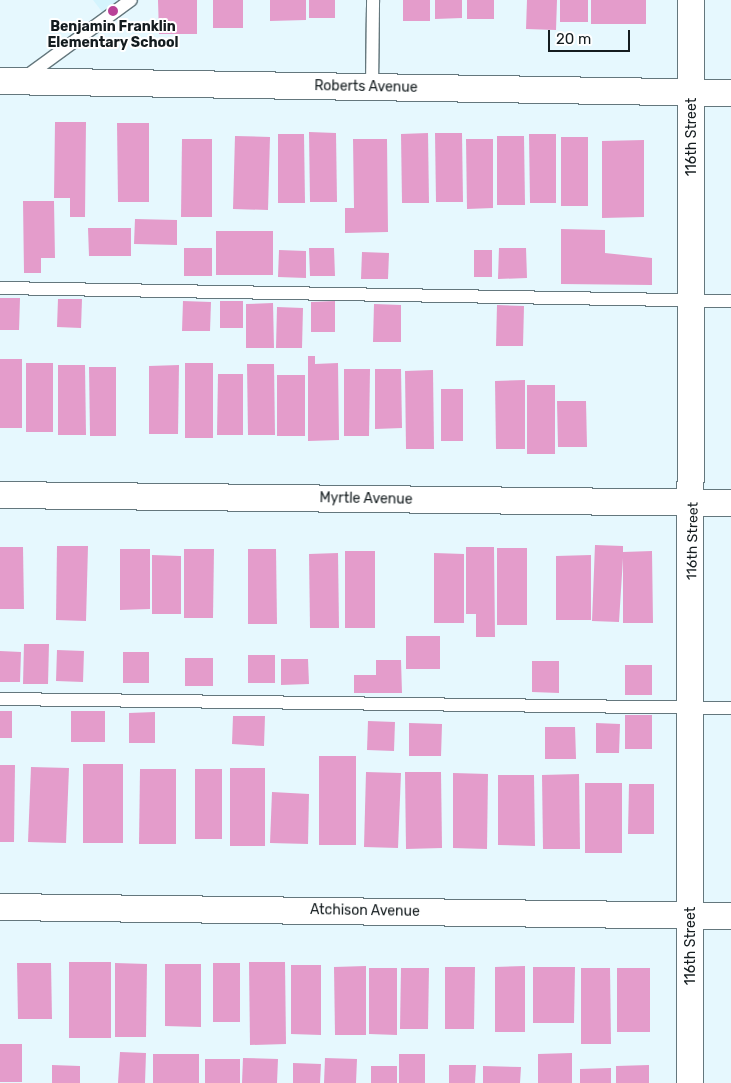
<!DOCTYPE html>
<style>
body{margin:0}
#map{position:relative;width:731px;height:1083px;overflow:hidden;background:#e6f8fe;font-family:Rubik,sans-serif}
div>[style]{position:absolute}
.built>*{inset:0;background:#d4f4fd}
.building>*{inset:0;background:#e49ccb}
.roads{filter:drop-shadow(1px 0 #64777d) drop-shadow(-1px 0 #64777d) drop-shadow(0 1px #64777d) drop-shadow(0 -1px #64777d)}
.service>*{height:12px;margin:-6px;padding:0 6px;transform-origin:6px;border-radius:6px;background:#fff}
.minor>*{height:26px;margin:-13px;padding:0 13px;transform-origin:13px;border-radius:13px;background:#fff}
.dots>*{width:14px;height:14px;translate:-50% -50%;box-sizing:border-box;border:2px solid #fff;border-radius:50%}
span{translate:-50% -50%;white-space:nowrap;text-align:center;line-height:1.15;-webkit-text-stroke:4px #fff;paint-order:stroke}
.poi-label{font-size:14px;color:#141c1f;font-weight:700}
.street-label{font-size:14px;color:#141c1f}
.scale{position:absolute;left:548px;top:30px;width:82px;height:22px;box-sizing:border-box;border:2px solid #141c1f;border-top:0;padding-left:6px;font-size:15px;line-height:18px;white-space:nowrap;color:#141c1f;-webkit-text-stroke:4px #fff;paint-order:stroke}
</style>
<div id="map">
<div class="built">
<i style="clip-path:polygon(93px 0,140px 0,110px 22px)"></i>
</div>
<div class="building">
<i style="clip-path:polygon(158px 0,197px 0,197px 34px,159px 34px)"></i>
<i style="clip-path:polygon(213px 0,243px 0,243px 28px,213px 28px)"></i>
<i style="clip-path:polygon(270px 0,306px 0,306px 20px,270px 21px)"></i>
<i style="clip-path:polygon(309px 0,335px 0,335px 18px,309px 18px)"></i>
<i style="clip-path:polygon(403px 0,430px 0,430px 21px,403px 21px)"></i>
<i style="clip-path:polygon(435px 0,462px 0,462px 18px,435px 19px)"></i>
<i style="clip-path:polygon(467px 0,494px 0,494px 19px,467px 19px)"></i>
<i style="clip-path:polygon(527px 0,557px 0,556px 30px,526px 29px)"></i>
<i style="clip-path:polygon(560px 0,588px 0,588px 22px,560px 22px)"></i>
<i style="clip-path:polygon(591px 0,646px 0,646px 24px,591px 24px)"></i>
<i style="clip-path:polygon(55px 122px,86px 122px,85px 217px,70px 217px,70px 198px,54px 198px)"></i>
<i style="clip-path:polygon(117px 123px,149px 123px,149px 202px,118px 202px)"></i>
<i style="clip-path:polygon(309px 132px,336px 133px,337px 202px,310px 202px)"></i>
<i style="clip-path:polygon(428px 133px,429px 203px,402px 203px,401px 134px)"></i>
<i style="clip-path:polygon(435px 133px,462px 133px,463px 202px,436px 202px)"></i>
<i style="clip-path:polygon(278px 134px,304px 134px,305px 203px,278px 203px)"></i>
<i style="clip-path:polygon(529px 134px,556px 134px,556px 203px,530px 203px)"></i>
<i style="clip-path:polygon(235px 136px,270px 137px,268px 210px,233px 209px)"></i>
<i style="clip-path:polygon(497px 136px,524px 136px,525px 205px,497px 205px)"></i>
<i style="clip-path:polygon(561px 137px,588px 137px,588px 206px,561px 206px)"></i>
<i style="clip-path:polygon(182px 139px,212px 139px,212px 217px,181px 217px)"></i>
<i style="clip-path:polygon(353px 139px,387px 139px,388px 232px,345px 233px,345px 208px,354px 208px)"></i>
<i style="clip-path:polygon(466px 139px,493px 139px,493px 208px,467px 209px)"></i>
<i style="clip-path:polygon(644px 140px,644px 217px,602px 218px,602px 141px)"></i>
<i style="clip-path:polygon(23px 201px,54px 201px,55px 258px,41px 258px,41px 273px,24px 273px)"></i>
<i style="clip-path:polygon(135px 219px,177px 220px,177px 245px,134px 244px)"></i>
<i style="clip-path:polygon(88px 228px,131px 228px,131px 256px,89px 256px)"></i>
<i style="clip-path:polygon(561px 229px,605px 230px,605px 253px,652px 258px,652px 285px,561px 284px)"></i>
<i style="clip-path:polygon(216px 231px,273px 231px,273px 275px,216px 275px)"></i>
<i style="clip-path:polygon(184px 248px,212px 248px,212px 276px,184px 276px)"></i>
<i style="clip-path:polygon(309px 248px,334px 248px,335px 276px,310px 276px)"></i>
<i style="clip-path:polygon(499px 248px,526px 248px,527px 278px,498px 279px)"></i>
<i style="clip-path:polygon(279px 250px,306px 251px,306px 278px,278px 277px)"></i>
<i style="clip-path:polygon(474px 250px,492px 250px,492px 277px,474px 277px)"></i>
<i style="clip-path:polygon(362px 252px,389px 253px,388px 279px,361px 279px)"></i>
<i style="clip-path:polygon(0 298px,20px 298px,19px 330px,0 330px)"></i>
<i style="clip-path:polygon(58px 299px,82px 299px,81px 328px,57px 327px)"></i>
<i style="clip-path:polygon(183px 301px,211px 302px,210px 331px,182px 331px)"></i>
<i style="clip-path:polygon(220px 301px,243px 301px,243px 328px,220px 328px)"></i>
<i style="clip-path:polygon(335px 301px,335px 332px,311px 332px,311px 302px)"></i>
<i style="clip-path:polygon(273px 303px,274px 348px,246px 348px,246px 304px)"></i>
<i style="clip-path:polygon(374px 304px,401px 305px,401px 342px,373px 342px)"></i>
<i style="clip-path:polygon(497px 305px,524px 306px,523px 346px,496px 346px)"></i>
<i style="clip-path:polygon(277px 307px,303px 308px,302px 348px,276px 348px)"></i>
<i style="clip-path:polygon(308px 356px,315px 356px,315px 364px,338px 363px,339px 440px,308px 441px)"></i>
<i style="clip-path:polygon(0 359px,22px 359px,22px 428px,0 428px)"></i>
<i style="clip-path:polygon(26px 363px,53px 363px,53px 432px,26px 432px)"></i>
<i style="clip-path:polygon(185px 363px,213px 363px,213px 438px,185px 438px)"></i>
<i style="clip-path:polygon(247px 364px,274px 364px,275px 435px,248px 435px)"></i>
<i style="clip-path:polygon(58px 365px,85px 365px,86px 435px,58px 435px)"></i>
<i style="clip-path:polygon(179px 365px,178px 434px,149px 434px,149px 366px)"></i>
<i style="clip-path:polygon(89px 367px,116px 367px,116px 436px,90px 436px)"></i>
<i style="clip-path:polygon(344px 369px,370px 369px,369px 436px,344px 436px)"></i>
<i style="clip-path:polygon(375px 369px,401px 369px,402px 428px,375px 429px)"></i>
<i style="clip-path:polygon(433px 370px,434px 449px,406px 449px,405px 371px)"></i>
<i style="clip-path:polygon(218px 374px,243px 374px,243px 435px,217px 435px)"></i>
<i style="clip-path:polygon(277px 375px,305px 375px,305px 436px,277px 436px)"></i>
<i style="clip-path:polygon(525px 380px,525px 449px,496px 449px,495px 381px)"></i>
<i style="clip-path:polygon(527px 385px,555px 385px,555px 454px,527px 454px)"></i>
<i style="clip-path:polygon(441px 389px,463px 389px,463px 441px,441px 441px)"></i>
<i style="clip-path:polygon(557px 401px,586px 401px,587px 447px,558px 447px)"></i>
<i style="clip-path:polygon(595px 545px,623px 546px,623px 552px,652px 551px,653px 623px,623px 623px,623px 558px,619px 622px,592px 621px)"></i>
<i style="clip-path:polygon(57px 546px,88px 546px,86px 621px,56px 620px)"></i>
<i style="clip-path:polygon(0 547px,23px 547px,24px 609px,0 609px)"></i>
<i style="clip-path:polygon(466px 547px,494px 547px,495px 637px,476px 637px,476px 614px,466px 614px)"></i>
<i style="clip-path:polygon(497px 548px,527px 548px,527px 625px,497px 625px)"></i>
<i style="clip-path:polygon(120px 549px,150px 549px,150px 609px,120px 610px)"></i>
<i style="clip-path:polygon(184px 549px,214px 549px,213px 618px,184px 618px)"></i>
<i style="clip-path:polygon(248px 549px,276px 549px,277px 624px,248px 624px)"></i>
<i style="clip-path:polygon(345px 551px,375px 551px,375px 628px,345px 628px)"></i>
<i style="clip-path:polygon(338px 553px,339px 628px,310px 628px,309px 554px)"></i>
<i style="clip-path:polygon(434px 553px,464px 554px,464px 623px,434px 623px)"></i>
<i style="clip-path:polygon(152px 555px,181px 556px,181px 614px,152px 614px)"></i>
<i style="clip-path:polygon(591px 555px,591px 620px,556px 620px,556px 556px)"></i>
<i style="clip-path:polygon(406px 636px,440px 636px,440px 669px,406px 669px)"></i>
<i style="clip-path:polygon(24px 644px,49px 644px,48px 684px,23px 684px)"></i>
<i style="clip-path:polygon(57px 650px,84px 651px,83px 682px,56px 681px)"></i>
<i style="clip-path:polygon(0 651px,21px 652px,20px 682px,0 682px)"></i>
<i style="clip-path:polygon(123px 652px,149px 652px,149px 683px,123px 683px)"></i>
<i style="clip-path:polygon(248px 655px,275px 655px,275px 683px,248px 683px)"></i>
<i style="clip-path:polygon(185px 658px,213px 658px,213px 686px,185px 686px)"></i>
<i style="clip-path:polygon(281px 659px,308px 659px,309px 684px,281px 685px)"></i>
<i style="clip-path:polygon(376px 660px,401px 660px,402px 693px,354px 693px,354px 675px,376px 675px)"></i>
<i style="clip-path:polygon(532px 661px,559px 661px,559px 693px,532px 692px)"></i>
<i style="clip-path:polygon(625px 665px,652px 665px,652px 695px,625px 695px)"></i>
<i style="clip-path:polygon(0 711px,12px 711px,12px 738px,0 738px)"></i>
<i style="clip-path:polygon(71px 711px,105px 711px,105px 742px,71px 742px)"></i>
<i style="clip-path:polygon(155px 712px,155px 743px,129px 743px,129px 713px)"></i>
<i style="clip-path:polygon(625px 715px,652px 715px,652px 749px,625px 749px)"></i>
<i style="clip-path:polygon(233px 716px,265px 716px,264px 746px,232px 744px)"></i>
<i style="clip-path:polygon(368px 721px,395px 722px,394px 751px,367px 750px)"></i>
<i style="clip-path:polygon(409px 723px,442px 724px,441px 756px,409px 756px)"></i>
<i style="clip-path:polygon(596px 723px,620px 724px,619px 753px,596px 753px)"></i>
<i style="clip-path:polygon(545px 727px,575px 727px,576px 759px,545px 759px)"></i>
<i style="clip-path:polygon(319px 756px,356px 756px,356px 845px,319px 845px)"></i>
<i style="clip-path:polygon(83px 764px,123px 764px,123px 843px,83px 843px)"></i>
<i style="clip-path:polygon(0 765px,15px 765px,14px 842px,0 842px)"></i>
<i style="clip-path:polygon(31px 767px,69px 768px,66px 843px,28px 842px)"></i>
<i style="clip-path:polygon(230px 768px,265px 768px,265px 846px,230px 846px)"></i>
<i style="clip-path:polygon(140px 769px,176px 769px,176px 844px,139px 844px)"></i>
<i style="clip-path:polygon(195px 769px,222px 769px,222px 839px,195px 839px)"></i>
<i style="clip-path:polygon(366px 772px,401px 773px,398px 848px,364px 847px)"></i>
<i style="clip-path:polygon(405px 772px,441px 772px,442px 848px,406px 849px)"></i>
<i style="clip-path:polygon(453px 773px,488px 774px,487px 849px,453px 848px)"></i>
<i style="clip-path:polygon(579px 774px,580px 849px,543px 849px,542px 775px)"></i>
<i style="clip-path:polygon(498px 775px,534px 775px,535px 846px,498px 845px)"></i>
<i style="clip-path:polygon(585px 783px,622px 783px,622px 853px,585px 853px)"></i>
<i style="clip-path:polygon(629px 784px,654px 784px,654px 834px,628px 834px)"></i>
<i style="clip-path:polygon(272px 792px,309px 794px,308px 844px,270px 843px)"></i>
<i style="clip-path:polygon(69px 962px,111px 962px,111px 1038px,69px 1038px)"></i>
<i style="clip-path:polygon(249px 962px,285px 962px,286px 1044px,250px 1045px)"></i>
<i style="clip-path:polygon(17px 963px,51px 963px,52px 1019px,18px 1019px)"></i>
<i style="clip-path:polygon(115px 963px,147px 964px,146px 1037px,115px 1037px)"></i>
<i style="clip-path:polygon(213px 963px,240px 963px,240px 1022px,213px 1022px)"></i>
<i style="clip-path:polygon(165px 964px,201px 964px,201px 1027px,165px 1026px)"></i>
<i style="clip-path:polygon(291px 965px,321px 965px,321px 1035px,291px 1034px)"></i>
<i style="clip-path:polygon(366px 966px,366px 1035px,335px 1035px,334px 967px)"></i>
<i style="clip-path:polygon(525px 966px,525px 1032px,495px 1032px,495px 967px)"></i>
<i style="clip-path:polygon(445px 967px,475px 967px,474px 1029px,445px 1029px)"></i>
<i style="clip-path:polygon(533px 967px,575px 967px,574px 1023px,533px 1023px)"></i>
<i style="clip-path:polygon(369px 968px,397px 968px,397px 1035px,369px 1034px)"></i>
<i style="clip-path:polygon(401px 968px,429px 968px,428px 1029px,400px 1029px)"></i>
<i style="clip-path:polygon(581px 968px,610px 968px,611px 1044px,581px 1044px)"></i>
<i style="clip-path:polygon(617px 968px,650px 968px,650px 1032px,617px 1032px)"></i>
<i style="clip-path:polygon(0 1044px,22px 1044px,22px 1082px,0 1082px)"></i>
<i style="clip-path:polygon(120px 1052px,146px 1053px,145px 1083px,118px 1083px)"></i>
<i style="clip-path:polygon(572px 1053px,572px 1083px,538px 1083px,538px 1054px)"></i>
<i style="clip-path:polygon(153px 1054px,199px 1054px,199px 1083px,153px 1083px)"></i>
<i style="clip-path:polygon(399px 1054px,425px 1054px,425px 1083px,399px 1083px)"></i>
<i style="clip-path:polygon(243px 1058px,278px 1059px,277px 1083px,242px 1083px)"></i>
<i style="clip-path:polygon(325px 1058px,357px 1059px,356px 1083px,324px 1083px)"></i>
<i style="clip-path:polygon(205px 1059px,240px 1059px,240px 1083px,205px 1083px)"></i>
<i style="clip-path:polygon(293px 1063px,321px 1064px,320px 1083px,293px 1083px)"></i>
<i style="clip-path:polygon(52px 1065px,80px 1066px,80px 1083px,52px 1083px)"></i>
<i style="clip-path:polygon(449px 1065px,476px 1065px,475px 1083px,449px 1083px)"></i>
<i style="clip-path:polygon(649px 1065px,649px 1083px,616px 1083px,616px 1066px)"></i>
<i style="clip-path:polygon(371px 1066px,397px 1066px,397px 1083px,371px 1083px)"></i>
<i style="clip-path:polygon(483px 1066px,521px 1067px,520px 1083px,483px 1083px)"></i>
<i style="clip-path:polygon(611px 1068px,611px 1083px,580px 1083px,580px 1069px)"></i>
</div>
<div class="roads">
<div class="service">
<i style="left:24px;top:78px;width:132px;rotate:-36.1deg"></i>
<i style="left:372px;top:87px;width:87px;rotate:-89.3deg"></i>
<i style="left:0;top:288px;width:731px;rotate:1.02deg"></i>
<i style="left:0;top:699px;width:731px;rotate:0.71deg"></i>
</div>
<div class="minor">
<i style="left:0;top:81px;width:731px;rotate:0.94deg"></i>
<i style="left:0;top:495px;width:731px;rotate:0.63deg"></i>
<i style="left:0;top:907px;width:731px;rotate:0.71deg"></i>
<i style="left:690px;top:1083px;width:1083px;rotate:-89.95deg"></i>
</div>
</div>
<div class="dots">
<i style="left:113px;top:11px;background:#b94298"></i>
</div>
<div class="poi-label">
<span style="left:113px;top:35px">Benjamin Franklin<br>Elementary School</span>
</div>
<div class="street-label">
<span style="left:366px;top:87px;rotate:1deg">Roberts Avenue</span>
<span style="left:692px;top:137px;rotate:-90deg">116th Street</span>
<span style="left:366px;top:499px;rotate:1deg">Myrtle Avenue</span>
<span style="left:693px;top:541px;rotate:-89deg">116th Street</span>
<span style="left:365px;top:911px;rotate:1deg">Atchison Avenue</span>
<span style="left:691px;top:946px;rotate:-90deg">116th Street</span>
</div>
<div class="scale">20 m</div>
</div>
